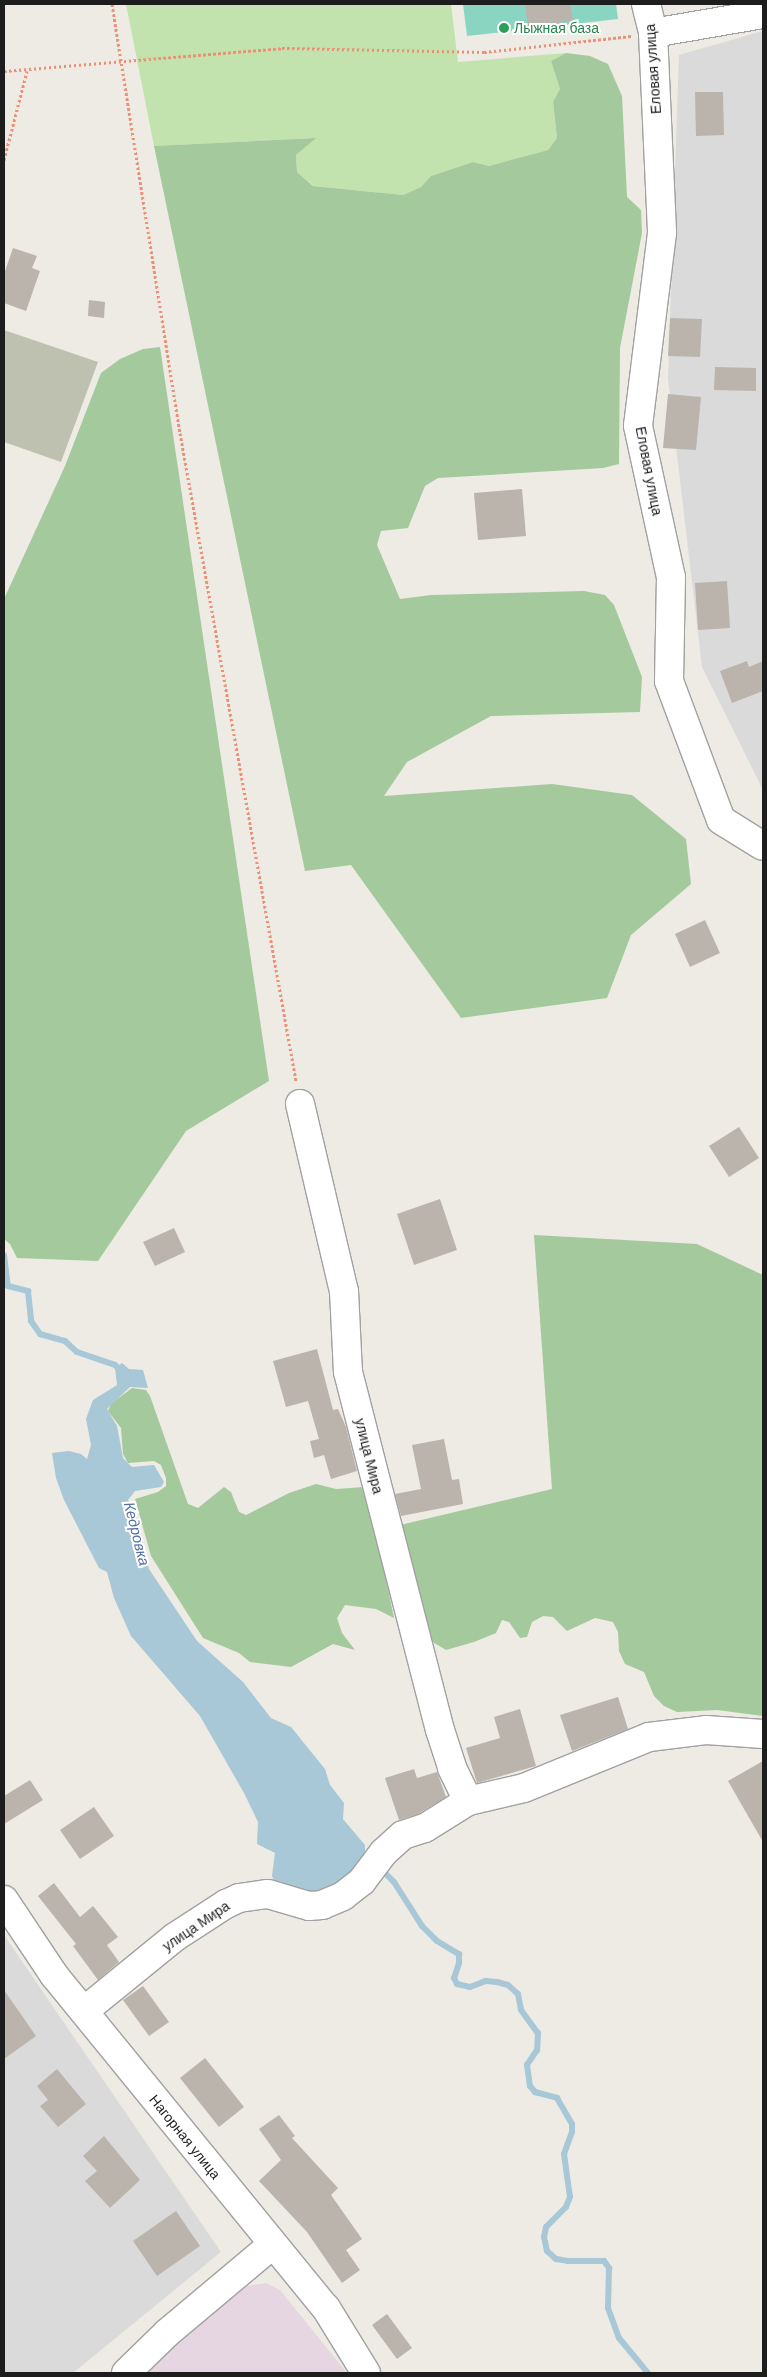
<!DOCTYPE html>
<meta charset="utf-8">
<style>
body{margin:0}
#map{position:relative;width:767px;height:2377px;overflow:hidden;background:#edebe4;font-family:"DM Sans",sans-serif}
div>[style]{position:absolute}
.residential>*{inset:0;background:#dbdada}
.industrial>*{inset:0;background:#e6d6e1}
.construction>*{inset:0;background:#bfc1b0}
.grass>*{inset:0;background:#c2e3ae}
.forest>*{inset:0;background:#a4c99c}
.pitch>*{inset:0;background:#89d5c1}
.water>*{inset:0;background:#a8c7d7}
.stream>*{height:6px;margin:-3px;padding:0 3px;transform-origin:3px;border-radius:3px;background:#a8c7d7}
.building>*{inset:0;background:#bab4ad}
.path>*{height:3px;margin-top:-1.5px;transform-origin:0;background:repeating-linear-gradient(90deg,#ec9076 0 2.5px,transparent 0 5px)}
.roads{filter:drop-shadow(1px 0 #a1a1a1) drop-shadow(-1px 0 #a1a1a1) drop-shadow(0 1px #a1a1a1) drop-shadow(0 -1px #a1a1a1)}
.minor>*{height:28px;margin:-14px;padding:0 14px;transform-origin:14px;border-radius:14px;background:#fff}
.dots>*{width:14px;height:14px;translate:-50% -50%;box-sizing:border-box;border:2px solid #fff;border-radius:50%}
span{translate:-50% -50%;white-space:nowrap;text-align:center;line-height:1.15;-webkit-text-stroke:4px #fff;paint-order:stroke}
.leisure-label{font-size:14px;color:#27864d}
.left{translate:0 -50%;text-align:left}
.street-label{font-size:14px;color:#1d1d1d}
.water-label{font-size:15px;color:#5371a3;font-style:italic}
.frame{position:absolute;inset:0;border:5px solid #1d1d1d;pointer-events:none}
</style>
<div id="map">
<div class="residential">
<i style="clip-path:polygon(763px 31px,763px 790px,702px 667px,668px 378px,679px 55px)"></i>
<i style="clip-path:polygon(4px 1935px,221px 2252px,73px 2373px,4px 2373px)"></i>
</div>
<div class="industrial">
<i style="clip-path:polygon(266px 2283px,280px 2290px,347px 2373px,142px 2373px,247px 2286px)"></i>
</div>
<div class="construction">
<i style="clip-path:polygon(4px 330px,98px 362px,61px 462px,4px 442px)"></i>
</div>
<div class="grass">
<i style="clip-path:polygon(126px 4px,451px 4px,458px 62px,566px 53px,551px 61px,560px 89px,553px 103px,557px 138px,548px 150px,489px 166px,473px 162px,431px 176px,421px 187px,403px 195px,314px 186px,297px 172px,296px 155px,315px 138px,154px 146px)"></i>
</div>
<div class="forest">
<i style="clip-path:polygon(566px 53px,590px 56px,608px 64px,622px 96px,627px 197px,641px 210px,642px 233px,620px 348px,619px 464px,603px 468px,438px 478px,425px 486px,408px 528px,381px 531px,377px 545px,400px 599px,431px 595px,584px 591px,605px 595px,614px 605px,642px 677px,640px 712px,491px 716px,407px 762px,384px 796px,552px 784px,632px 795px,686px 839px,691px 884px,631px 935px,607px 998px,461px 1018px,351px 865px,305px 871px,154px 146px,316px 138px,296px 155px,297px 172px,313px 186px,403px 195px,421px 187px,431px 176px,473px 162px,489px 166px,548px 150px,557px 138px,553px 102px,560px 89px,551px 61px)"></i>
<i style="clip-path:polygon(160px 347px,269px 1081px,186px 1131px,98px 1261px,17px 1258px,10px 1244px,4px 1239px,4px 599px,65px 466px,101px 373px,120px 359px,143px 349px)"></i>
<i style="clip-path:polygon(534px 1235px,697px 1244px,763px 1275px,763px 1716px,717px 1710px,677px 1712px,664px 1706px,654px 1696px,644px 1672px,625px 1664px,619px 1651px,618px 1632px,613px 1622px,595px 1618px,567px 1631px,553px 1617px,543px 1616px,532px 1622px,527px 1637px,520px 1638px,509px 1622px,502px 1620px,496px 1633px,474px 1642px,446px 1650px,431px 1641px,400px 1525px,552px 1489px)"></i>
<i style="clip-path:polygon(132px 1388px,146px 1390px,150px 1396px,188px 1504px,198px 1508px,224px 1487px,231px 1492px,239px 1512px,246px 1515px,289px 1493px,316px 1484px,336px 1489px,364px 1487px,370px 1500px,394px 1618px,376px 1609px,345px 1605px,337px 1618px,342px 1633px,355px 1650px,333px 1644px,291px 1667px,250px 1662px,239px 1653px,203px 1638px,151px 1556px,135px 1499px,158px 1492px,166px 1486px,166px 1478px,161px 1465px,154px 1461px,128px 1463px,123px 1454px,121px 1428px,108px 1411px,111px 1404px)"></i>
</div>
<div class="pitch">
<i style="clip-path:polygon(463px 4px,616px 4px,618px 19px,467px 36px)"></i>
</div>
<div class="water">
<i style="clip-path:polygon(122px 1363px,129px 1369px,143px 1370px,148px 1388px,130px 1387px,107px 1409px,117px 1426px,123px 1458px,132px 1467px,154px 1465px,164px 1482px,161px 1487px,135px 1491px,128px 1500px,135px 1511px,149px 1569px,197px 1641px,243px 1682px,271px 1718px,291px 1727px,325px 1769px,330px 1785px,344px 1803px,343px 1819px,365px 1845px,365px 1855px,351px 1879px,311px 1895px,275px 1883px,272px 1876px,275px 1853px,257px 1844px,258px 1822px,244px 1793px,200px 1716px,131px 1636px,114px 1598px,107px 1572px,99px 1568px,64px 1500px,56px 1478px,52px 1453px,69px 1451px,81px 1454px,87px 1459px,91px 1445px,86px 1419px,93px 1400px,117px 1385px,115px 1368px)"></i>
</div>
<div class="stream">
<i style="left:4px;top:1255px;width:31px;rotate:83deg"></i>
<i style="left:8px;top:1286px;width:21px;rotate:14deg"></i>
<i style="left:28px;top:1291px;width:30px;rotate:84deg"></i>
<i style="left:31px;top:1321px;width:16px;rotate:55deg"></i>
<i style="left:40px;top:1334px;width:26px;rotate:16deg"></i>
<i style="left:65px;top:1341px;width:16px;rotate:43deg"></i>
<i style="left:77px;top:1352px;width:40px;rotate:18.9deg"></i>
<i style="left:115px;top:1365px;width:10px;rotate:45deg"></i>
<i style="left:382px;top:1870px;width:17px;rotate:45deg"></i>
<i style="left:394px;top:1882px;width:52px;rotate:57.5deg"></i>
<i style="left:422px;top:1926px;width:21px;rotate:45deg"></i>
<i style="left:437px;top:1941px;width:26px;rotate:31deg"></i>
<i style="left:459px;top:1954px;width:9px;rotate:90deg"></i>
<i style="left:459px;top:1963px;width:16px;rotate:108deg"></i>
<i style="left:454px;top:1978px;width:7px;rotate:63deg"></i>
<i style="left:457px;top:1984px;width:13px;rotate:13deg"></i>
<i style="left:470px;top:1987px;width:17px;rotate:-21deg"></i>
<i style="left:486px;top:1981px;width:11px;rotate:5deg"></i>
<i style="left:497px;top:1982px;width:11px;rotate:15deg"></i>
<i style="left:508px;top:1985px;width:13px;rotate:42deg"></i>
<i style="left:518px;top:1994px;width:16px;rotate:79deg"></i>
<i style="left:521px;top:2010px;width:29px;rotate:54deg"></i>
<i style="left:538px;top:2033px;width:17px;rotate:93deg"></i>
<i style="left:537px;top:2050px;width:18px;rotate:124deg"></i>
<i style="left:527px;top:2065px;width:21px;rotate:82deg"></i>
<i style="left:530px;top:2086px;width:8px;rotate:50deg"></i>
<i style="left:535px;top:2092px;width:23px;rotate:15deg"></i>
<i style="left:557px;top:2098px;width:30px;rotate:60deg"></i>
<i style="left:572px;top:2124px;width:8px;rotate:90deg"></i>
<i style="left:572px;top:2132px;width:23px;rotate:110deg"></i>
<i style="left:564px;top:2154px;width:43px;rotate:82.1deg"></i>
<i style="left:570px;top:2197px;width:11px;rotate:112deg"></i>
<i style="left:566px;top:2207px;width:28px;rotate:135deg"></i>
<i style="left:546px;top:2227px;width:10px;rotate:101deg"></i>
<i style="left:544px;top:2237px;width:14px;rotate:78deg"></i>
<i style="left:547px;top:2251px;width:12px;rotate:42deg"></i>
<i style="left:556px;top:2259px;width:12px;rotate:9deg"></i>
<i style="left:568px;top:2261px;width:36px"></i>
<i style="left:604px;top:2261px;width:9px;rotate:54deg"></i>
<i style="left:609px;top:2268px;width:40px;rotate:91.4deg"></i>
<i style="left:608px;top:2308px;width:32px;rotate:70deg"></i>
<i style="left:619px;top:2338px;width:45px;rotate:50.4deg"></i>
</div>
<div class="building">
<i style="clip-path:polygon(525px 4px,570px 4px,573px 21px,528px 27px)"></i>
<i style="clip-path:polygon(695px 92px,723px 92px,724px 135px,696px 136px)"></i>
<i style="clip-path:polygon(13px 248px,37px 256px,32px 268px,40px 271px,26px 311px,4px 303px,4px 274px)"></i>
<i style="clip-path:polygon(89px 300px,105px 302px,104px 318px,88px 316px)"></i>
<i style="clip-path:polygon(670px 318px,702px 319px,700px 357px,668px 356px)"></i>
<i style="clip-path:polygon(715px 367px,756px 368px,756px 391px,714px 390px)"></i>
<i style="clip-path:polygon(668px 394px,701px 397px,696px 450px,663px 448px)"></i>
<i style="clip-path:polygon(522px 489px,526px 536px,478px 540px,474px 493px)"></i>
<i style="clip-path:polygon(727px 581px,730px 628px,698px 630px,695px 583px)"></i>
<i style="clip-path:polygon(747px 661px,749px 667px,763px 661px,763px 691px,732px 703px,720px 671px)"></i>
<i style="clip-path:polygon(705px 920px,720px 953px,690px 967px,675px 934px)"></i>
<i style="clip-path:polygon(739px 1127px,759px 1158px,729px 1177px,709px 1146px)"></i>
<i style="clip-path:polygon(440px 1199px,457px 1250px,414px 1265px,397px 1214px)"></i>
<i style="clip-path:polygon(174px 1228px,185px 1252px,155px 1266px,143px 1242px)"></i>
<i style="clip-path:polygon(317px 1349px,333px 1410px,338px 1409px,346px 1427px,357px 1471px,331px 1479px,324px 1455px,314px 1458px,310px 1441px,319px 1439px,308px 1401px,286px 1407px,273px 1361px)"></i>
<i style="clip-path:polygon(444px 1439px,452px 1480px,459px 1479px,463px 1504px,401px 1516px,395px 1494px,421px 1489px,412px 1445px)"></i>
<i style="clip-path:polygon(618px 1697px,628px 1729px,572px 1751px,560px 1715px)"></i>
<i style="clip-path:polygon(520px 1709px,536px 1766px,477px 1783px,466px 1748px,500px 1738px,494px 1717px)"></i>
<i style="clip-path:polygon(763px 1761px,763px 1842px,728px 1781px)"></i>
<i style="clip-path:polygon(414px 1769px,417px 1778px,437px 1772px,446px 1797px,418px 1814px,399px 1820px,385px 1778px)"></i>
<i style="clip-path:polygon(30px 1780px,43px 1800px,4px 1824px,4px 1796px)"></i>
<i style="clip-path:polygon(94px 1807px,114px 1836px,80px 1859px,60px 1830px)"></i>
<i style="clip-path:polygon(54px 1883px,80px 1917px,93px 1906px,118px 1937px,107px 1945px,119px 1962px,98px 1980px,73px 1946px,76px 1944px,38px 1896px)"></i>
<i style="clip-path:polygon(143px 1986px,169px 2022px,149px 2036px,123px 2000px)"></i>
<i style="clip-path:polygon(4px 1990px,36px 2036px,4px 2059px)"></i>
<i style="clip-path:polygon(205px 2058px,244px 2107px,219px 2127px,180px 2078px)"></i>
<i style="clip-path:polygon(57px 2069px,86px 2104px,58px 2127px,40px 2106px,48px 2100px,37px 2086px)"></i>
<i style="clip-path:polygon(279px 2115px,295px 2136px,292px 2138px,338px 2188px,331px 2195px,362px 2239px,346px 2250px,360px 2270px,342px 2283px,307px 2232px,259px 2181px,281px 2160px,259px 2129px)"></i>
<i style="clip-path:polygon(104px 2136px,140px 2180px,110px 2208px,85px 2181px,97px 2171px,83px 2156px)"></i>
<i style="clip-path:polygon(176px 2211px,200px 2246px,157px 2276px,133px 2241px)"></i>
<i style="clip-path:polygon(387px 2314px,412px 2348px,397px 2359px,372px 2325px)"></i>
</div>
<div class="path">
<i style="left:112px;top:4px;width:434px;rotate:81deg"></i>
<i style="left:180px;top:433px;width:658px;rotate:79.85deg"></i>
<i style="left:4px;top:71px;width:279px;rotate:-4.7deg"></i>
<i style="left:282px;top:48px;width:202px;rotate:1.1deg"></i>
<i style="left:484px;top:52px;width:148px;rotate:-6.2deg"></i>
<i style="left:4px;top:160px;width:92px;rotate:-75.5deg"></i>
</div>
<div class="roads">
<div class="minor">
<i style="left:646px;top:4px;width:30px;rotate:76deg"></i>
<i style="left:653px;top:33px;width:200px;rotate:87.4deg"></i>
<i style="left:662px;top:233px;width:194px;rotate:97.1deg"></i>
<i style="left:638px;top:426px;width:155px;rotate:77.7deg"></i>
<i style="left:671px;top:577px;width:104px;rotate:91.1deg"></i>
<i style="left:669px;top:681px;width:148px;rotate:69.5deg"></i>
<i style="left:721px;top:820px;width:49px;rotate:31.8deg"></i>
<i style="left:653px;top:33px;width:112px;rotate:-9.8deg"></i>
<i style="left:300px;top:1104px;width:192px;rotate:76.8deg"></i>
<i style="left:344px;top:1291px;width:81px;rotate:87.2deg"></i>
<i style="left:348px;top:1372px;width:370px;rotate:75.6deg"></i>
<i style="left:440px;top:1730px;width:40px;rotate:72deg"></i>
<i style="left:452px;top:1768px;width:37px;rotate:64deg"></i>
<i style="left:4px;top:1900px;width:90px;rotate:56.3deg"></i>
<i style="left:54px;top:1975px;width:430px;rotate:50.8deg"></i>
<i style="left:326px;top:2308px;width:76px;rotate:58.4deg"></i>
<i style="left:84px;top:2011px;width:117px;rotate:-39.1deg"></i>
<i style="left:175px;top:1937px;width:61px;rotate:-32.9deg"></i>
<i style="left:226px;top:1904px;width:14px;rotate:-25deg"></i>
<i style="left:239px;top:1898px;width:29px;rotate:-8deg"></i>
<i style="left:268px;top:1894px;width:43px;rotate:16.3deg"></i>
<i style="left:309px;top:1906px;width:13px;rotate:-4deg"></i>
<i style="left:322px;top:1905px;width:23px;rotate:-23deg"></i>
<i style="left:343px;top:1896px;width:24px;rotate:-38deg"></i>
<i style="left:362px;top:1881px;width:36px;rotate:-53deg"></i>
<i style="left:384px;top:1852px;width:25px;rotate:-42deg"></i>
<i style="left:403px;top:1835px;width:23px;rotate:-18deg"></i>
<i style="left:425px;top:1828px;width:51px;rotate:-32.1deg"></i>
<i style="left:468px;top:1801px;width:57px;rotate:-13.1deg"></i>
<i style="left:524px;top:1788px;width:135px;rotate:-22.2deg"></i>
<i style="left:649px;top:1737px;width:57px;rotate:-7deg"></i>
<i style="left:706px;top:1730px;width:57px;rotate:4deg"></i>
<i style="left:126px;top:2373px;width:57px;rotate:-44.3deg"></i>
<i style="left:167px;top:2333px;width:137px;rotate:-40deg"></i>
</div>
</div>
<div class="dots">
<i style="left:504px;top:28px;background:#2e9e5b"></i>
</div>
<div class="leisure-label">
<span class="left" style="left:514px;top:28px">Лыжная база</span>
</div>
<div class="street-label">
<span style="left:653px;top:69px;rotate:-94deg">Еловая улица</span>
<span style="left:649px;top:471px;rotate:79deg">Еловая улица</span>
<span style="left:369px;top:1456px;rotate:76deg">улица Мира</span>
<span style="left:196px;top:1926px;rotate:-34deg">улица Мира</span>
<span style="left:185px;top:2137px;rotate:51deg">Нагорная улица</span>
</div>
<div class="water-label">
<span style="left:136px;top:1534px;rotate:76deg">Кедровка</span>
</div>
<div class="frame"></div>
</div>
